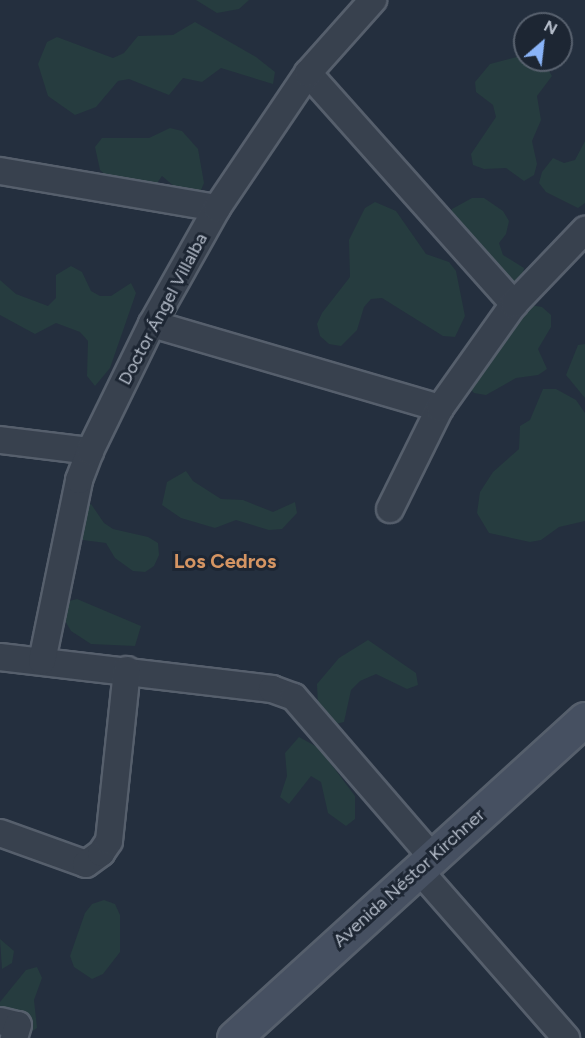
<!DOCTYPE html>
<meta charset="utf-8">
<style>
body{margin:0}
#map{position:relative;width:585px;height:1038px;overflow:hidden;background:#242f3e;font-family:Figtree,sans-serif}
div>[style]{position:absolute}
.green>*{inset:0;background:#263c3f}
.roads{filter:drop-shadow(2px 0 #565f6c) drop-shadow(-2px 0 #565f6c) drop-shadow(0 2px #565f6c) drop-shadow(0 -2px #565f6c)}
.street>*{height:26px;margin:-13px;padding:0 13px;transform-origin:13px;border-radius:13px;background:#38414e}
.secondary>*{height:33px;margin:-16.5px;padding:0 16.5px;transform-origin:16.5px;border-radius:16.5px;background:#465061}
span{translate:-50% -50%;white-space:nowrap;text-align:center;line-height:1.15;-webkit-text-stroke:6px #1d2633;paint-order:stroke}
.street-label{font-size:18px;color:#b4bcc9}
.neighbourhood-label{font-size:20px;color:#d59563;font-weight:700}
.north{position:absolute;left:513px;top:12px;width:60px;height:60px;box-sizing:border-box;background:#1d2633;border:2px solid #59626f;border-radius:50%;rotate:28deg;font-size:16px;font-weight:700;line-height:24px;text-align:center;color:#b4bcc9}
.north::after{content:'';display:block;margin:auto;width:21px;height:27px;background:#8ab4f8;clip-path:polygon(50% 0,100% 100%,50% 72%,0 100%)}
</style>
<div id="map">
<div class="green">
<i style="clip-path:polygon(196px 0,249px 0,239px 9px,217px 13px)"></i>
<i style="clip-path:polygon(195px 22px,256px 57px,275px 72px,273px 84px,221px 68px,202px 82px,183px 78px,169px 95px,129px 79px,118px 81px,96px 107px,75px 115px,48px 96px,38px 64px,47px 42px,57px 37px,113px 58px,124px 53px,138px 36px,173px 35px)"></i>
<i style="clip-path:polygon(525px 55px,525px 60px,538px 60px,546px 66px,552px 76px,537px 96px,541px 120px,532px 141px,537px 164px,534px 175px,524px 181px,506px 168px,484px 169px,473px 165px,471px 154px,496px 117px,493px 105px,476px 92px,475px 82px,490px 64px)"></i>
<i style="clip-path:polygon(170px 128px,182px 131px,198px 149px,204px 183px,199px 195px,188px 198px,162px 176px,148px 196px,117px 186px,100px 170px,95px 147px,102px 138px,149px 138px)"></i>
<i style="clip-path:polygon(585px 141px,585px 203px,578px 208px,546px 192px,539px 183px,542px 172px,553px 158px,564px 163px,575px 160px)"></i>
<i style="clip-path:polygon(472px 198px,484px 198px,503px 211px,509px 221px,506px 234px,499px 243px,503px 255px,524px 268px,522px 280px,511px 285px,483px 257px,483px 245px,472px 243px,449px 221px,452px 209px)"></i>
<i style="clip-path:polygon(375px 202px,396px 211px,426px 254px,449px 262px,456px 271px,465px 316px,455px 337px,443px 336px,382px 298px,371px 299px,364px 307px,357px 330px,341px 346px,329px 344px,320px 336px,317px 324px,322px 313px,350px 277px,349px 240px,365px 208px)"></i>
<i style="clip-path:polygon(71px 266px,82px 272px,91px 291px,100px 296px,111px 296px,131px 283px,136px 293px,110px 368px,95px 386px,87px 376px,88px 341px,80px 332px,56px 323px,35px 334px,0 315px,0 280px,16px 294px,48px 306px,56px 298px,56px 275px)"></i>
<i style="clip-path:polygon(530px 305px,542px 307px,551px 315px,551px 327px,538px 349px,547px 369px,538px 375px,516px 378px,486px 395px,474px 393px,466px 384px,520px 311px)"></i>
<i style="clip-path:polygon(585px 344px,585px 398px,566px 375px,578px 345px)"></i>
<i style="clip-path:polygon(543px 389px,556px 389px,576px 400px,585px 413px,585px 521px,559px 527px,541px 540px,530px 542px,489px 533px,477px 513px,480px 492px,493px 472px,519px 449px,520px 426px,530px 420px)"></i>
<i style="clip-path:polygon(186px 471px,193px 481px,221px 499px,243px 500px,273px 512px,295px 502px,297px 513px,282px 529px,269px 530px,236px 520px,215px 528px,181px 518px,162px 505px,167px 482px)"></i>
<i style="clip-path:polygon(91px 504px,104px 523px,113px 529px,148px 537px,158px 543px,159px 555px,154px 566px,145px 572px,133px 571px,115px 558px,106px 543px,83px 540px,75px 531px,82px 511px)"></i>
<i style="clip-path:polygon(77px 599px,141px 626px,135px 646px,91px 644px,71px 631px,60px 612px,65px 602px)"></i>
<i style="clip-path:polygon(368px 640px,416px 673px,418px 685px,407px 689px,376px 674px,360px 681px,351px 690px,344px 722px,332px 725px,318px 708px,317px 684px,339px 658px)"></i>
<i style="clip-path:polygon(299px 737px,319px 748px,355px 796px,355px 819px,346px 826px,328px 813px,321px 782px,311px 776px,289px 804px,280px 797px,287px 776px,285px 753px)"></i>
<i style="clip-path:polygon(104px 900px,115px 904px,120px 915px,120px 952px,103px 974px,92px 979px,74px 967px,70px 956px,85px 913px,92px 904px)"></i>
<i style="clip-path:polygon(0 939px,14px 951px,12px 963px,2px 969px)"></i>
<i style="clip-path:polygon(37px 967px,42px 978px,34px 1000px,37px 1028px,28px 1034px,0 1032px,0 1002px,26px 970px)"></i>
</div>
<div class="roads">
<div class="street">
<i style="left:308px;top:73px;width:310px;rotate:48.3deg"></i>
<i style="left:0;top:171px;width:220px;rotate:9.7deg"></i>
<i style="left:152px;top:324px;width:300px;rotate:16.3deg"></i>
<i style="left:0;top:440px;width:91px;rotate:7deg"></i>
<i style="left:390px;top:509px;width:113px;rotate:-63.7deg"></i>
<i style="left:440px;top:408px;width:128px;rotate:-54.6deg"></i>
<i style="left:514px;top:304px;width:103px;rotate:-46.2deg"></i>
<i style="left:0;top:657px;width:274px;rotate:6.7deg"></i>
<i style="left:272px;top:689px;width:23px;rotate:20deg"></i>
<i style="left:294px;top:697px;width:211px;rotate:49.2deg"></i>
<i style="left:42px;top:661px;width:185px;rotate:-78.4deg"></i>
<i style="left:79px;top:480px;width:31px;rotate:-69deg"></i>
<i style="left:90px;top:451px;width:141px;rotate:-64deg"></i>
<i style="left:152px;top:324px;width:133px;rotate:-60.7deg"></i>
<i style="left:217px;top:208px;width:163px;rotate:-56deg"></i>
<i style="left:308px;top:73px;width:98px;rotate:-48.3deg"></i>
<i style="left:0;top:833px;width:91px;rotate:19.8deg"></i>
<i style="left:86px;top:864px;width:19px;rotate:-36deg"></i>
<i style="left:101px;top:853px;width:14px;rotate:-56deg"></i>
<i style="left:109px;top:841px;width:172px;rotate:-84deg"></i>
<i style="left:418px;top:869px;width:225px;rotate:48.8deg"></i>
<i style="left:0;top:1021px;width:18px;rotate:13deg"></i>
<i style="left:18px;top:1025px;width:14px;rotate:107deg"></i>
</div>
<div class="secondary">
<i style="left:234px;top:1038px;width:474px;rotate:-42.3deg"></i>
</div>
</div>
<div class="street-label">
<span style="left:163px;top:309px;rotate:-62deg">Doctor Ángel Villalba</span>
<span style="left:409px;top:878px;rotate:-42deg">Avenida Néstor Kirchner</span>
</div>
<div class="neighbourhood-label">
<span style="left:225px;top:561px">Los Cedros</span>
</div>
<div class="north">N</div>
</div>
